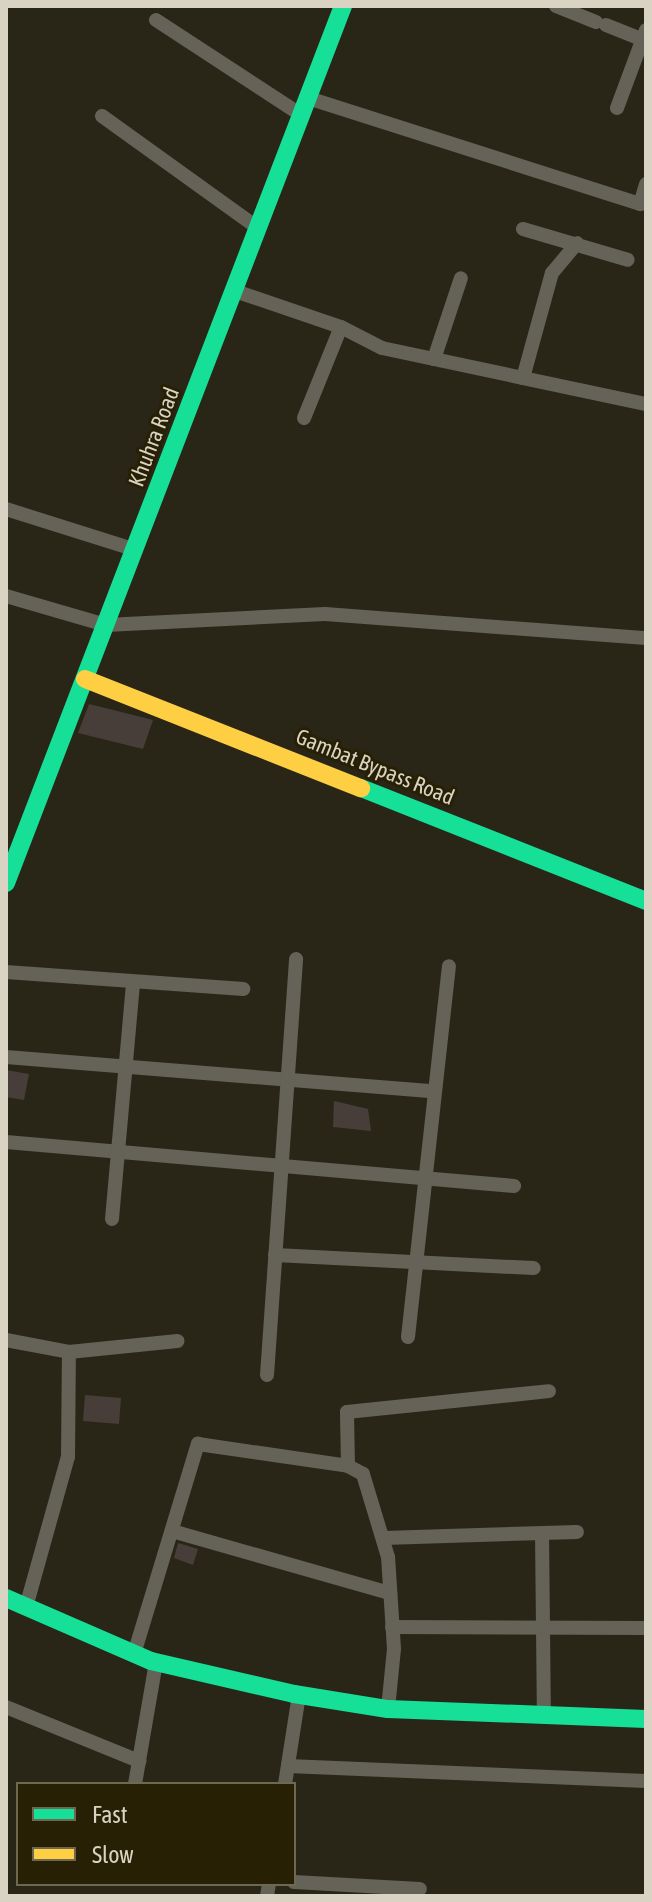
<!DOCTYPE html>
<style>
body{margin:0}
#map{position:relative;width:652px;height:1902px;overflow:hidden;background:#2a2617;font-family:"Asap Condensed",sans-serif}
div>[style]{position:absolute}
.building>*{inset:0;background:#473e3a}
.street>*{height:14px;margin:-7px;padding:0 7px;transform-origin:7px;border-radius:7px;background:#656257}
.fast>*{height:18px;margin:-9px;padding:0 9px;transform-origin:9px;border-radius:9px;background:#16e098}
.slow>*{height:18px;margin:-9px;padding:0 9px;transform-origin:9px;border-radius:9px;background:#ffcf43}
span{translate:-50% -50%;white-space:nowrap;text-align:center;line-height:1.15;-webkit-text-stroke:6px #282005;paint-order:stroke}
.street-label{font-size:22px;color:#d8d3c3}
.frame{position:absolute;inset:0;border:8px solid #d8d3c3;pointer-events:none}
.legend{position:absolute;left:16px;top:1782px;width:280px;height:104px;box-sizing:border-box;background:#282005;border:2px solid #6e6851;margin:0;padding:10px 14px;list-style:none;font-size:24px;color:#d8d3c3}
.legend li{display:flex;align-items:center;gap:16px;height:40px}
.legend b{width:40px;border:2px solid #6e6851}
</style>
<div id="map">
<div class="building">
<i style="clip-path:polygon(89px 704px,153px 720px,143px 749px,78px 733px)"></i>
<i style="clip-path:polygon(6px 1070px,29px 1074px,24px 1100px,6px 1097px)"></i>
<i style="clip-path:polygon(334px 1101px,368px 1109px,371px 1131px,333px 1127px)"></i>
<i style="clip-path:polygon(85px 1395px,121px 1398px,119px 1424px,83px 1421px)"></i>
<i style="clip-path:polygon(178px 1543px,198px 1549px,193px 1565px,174px 1558px)"></i>
</div>
<div class="street">
<i style="left:556px;top:6px;width:43px;rotate:21.8deg"></i>
<i style="left:156px;top:20px;width:173px;rotate:33.2deg"></i>
<i style="left:606px;top:25px;width:43px;rotate:21.8deg"></i>
<i style="left:308px;top:98px;width:349px;rotate:17.7deg"></i>
<i style="left:640px;top:204px;width:21px;rotate:-73deg"></i>
<i style="left:617px;top:108px;width:83px;rotate:-69.6deg"></i>
<i style="left:102px;top:116px;width:192px;rotate:35.7deg"></i>
<i style="left:523px;top:229px;width:109px;rotate:16.4deg"></i>
<i style="left:235px;top:291px;width:112px;rotate:18.8deg"></i>
<i style="left:341px;top:327px;width:46px;rotate:27.1deg"></i>
<i style="left:382px;top:348px;width:270px;rotate:12deg"></i>
<i style="left:434px;top:359px;width:85px;rotate:-71.6deg"></i>
<i style="left:523px;top:378px;width:109px;rotate:-74.6deg"></i>
<i style="left:552px;top:273px;width:39px;rotate:-50deg"></i>
<i style="left:304px;top:418px;width:98px;rotate:-67.9deg"></i>
<i style="left:6px;top:509px;width:136px;rotate:17.5deg"></i>
<i style="left:6px;top:596px;width:104px;rotate:16.2deg"></i>
<i style="left:106px;top:625px;width:219px;rotate:-2.9deg"></i>
<i style="left:325px;top:614px;width:322px;rotate:4.3deg"></i>
<i style="left:6px;top:972px;width:238px;rotate:4.1deg"></i>
<i style="left:6px;top:1057px;width:428px;rotate:4.6deg"></i>
<i style="left:6px;top:1142px;width:510px;rotate:4.95deg"></i>
<i style="left:112px;top:1219px;width:238px;rotate:-84.9deg"></i>
<i style="left:275px;top:1255px;width:259px;rotate:2.9deg"></i>
<i style="left:408px;top:1337px;width:373px;rotate:-83.7deg"></i>
<i style="left:6px;top:1340px;width:64px;rotate:10.8deg"></i>
<i style="left:69px;top:1352px;width:109px;rotate:-5.8deg"></i>
<i style="left:267px;top:1375px;width:417px;rotate:-86deg"></i>
<i style="left:172px;top:1531px;width:227px;rotate:15.9deg"></i>
<i style="left:542px;top:1533px;width:184px;rotate:89.4deg"></i>
<i style="left:384px;top:1538px;width:193px;rotate:-1.8deg"></i>
<i style="left:26px;top:1607px;width:156px;rotate:-74.4deg"></i>
<i style="left:68px;top:1457px;width:105px;rotate:-89.5deg"></i>
<i style="left:392px;top:1627px;width:254px;rotate:0.2deg"></i>
<i style="left:134px;top:1654px;width:220px;rotate:-73.1deg"></i>
<i style="left:198px;top:1444px;width:152px;rotate:8.3deg"></i>
<i style="left:6px;top:1707px;width:144px;rotate:22.1deg"></i>
<i style="left:388px;top:1709px;width:60px;rotate:-84.3deg"></i>
<i style="left:394px;top:1649px;width:92px;rotate:-93.7deg"></i>
<i style="left:388px;top:1557px;width:87px;rotate:-106.8deg"></i>
<i style="left:363px;top:1474px;width:17px;rotate:-152deg"></i>
<i style="left:348px;top:1466px;width:54px;rotate:-91.1deg"></i>
<i style="left:347px;top:1412px;width:203px;rotate:-5.9deg"></i>
<i style="left:288px;top:1766px;width:358px;rotate:2.4deg"></i>
<i style="left:135px;top:1784px;width:124px;rotate:-80.2deg"></i>
<i style="left:285px;top:1784px;width:90px;rotate:-81.1deg"></i>
<i style="left:294px;top:1882px;width:126px;rotate:3.2deg"></i>
<i style="left:267px;top:1896px;width:12px;rotate:-81deg"></i>
</div>
<div class="fast">
<i style="left:361px;top:788px;width:307px;rotate:21.6deg"></i>
<i style="left:6px;top:883px;width:940px;rotate:-68.98deg"></i>
<i style="left:6px;top:1598px;width:158px;rotate:23.5deg"></i>
<i style="left:151px;top:1661px;width:147px;rotate:13deg"></i>
<i style="left:294px;top:1694px;width:95px;rotate:9.1deg"></i>
<i style="left:388px;top:1709px;width:258px;rotate:2.2deg"></i>
</div>
<div class="slow">
<i style="left:85px;top:679px;width:297px;rotate:21.6deg"></i>
</div>
<div class="street-label">
<span style="left:154px;top:437px;rotate:-69deg">Khuhra Road</span>
<span style="left:375px;top:767px;rotate:22deg">Gambat Bypass Road</span>
</div>
<div class="frame"></div>
<ul class="legend">
<li><b style="height:10px;background:#16e098"></b>Fast</li>
<li><b style="height:10px;background:#ffcf43"></b>Slow</li>
</ul>
</div>
